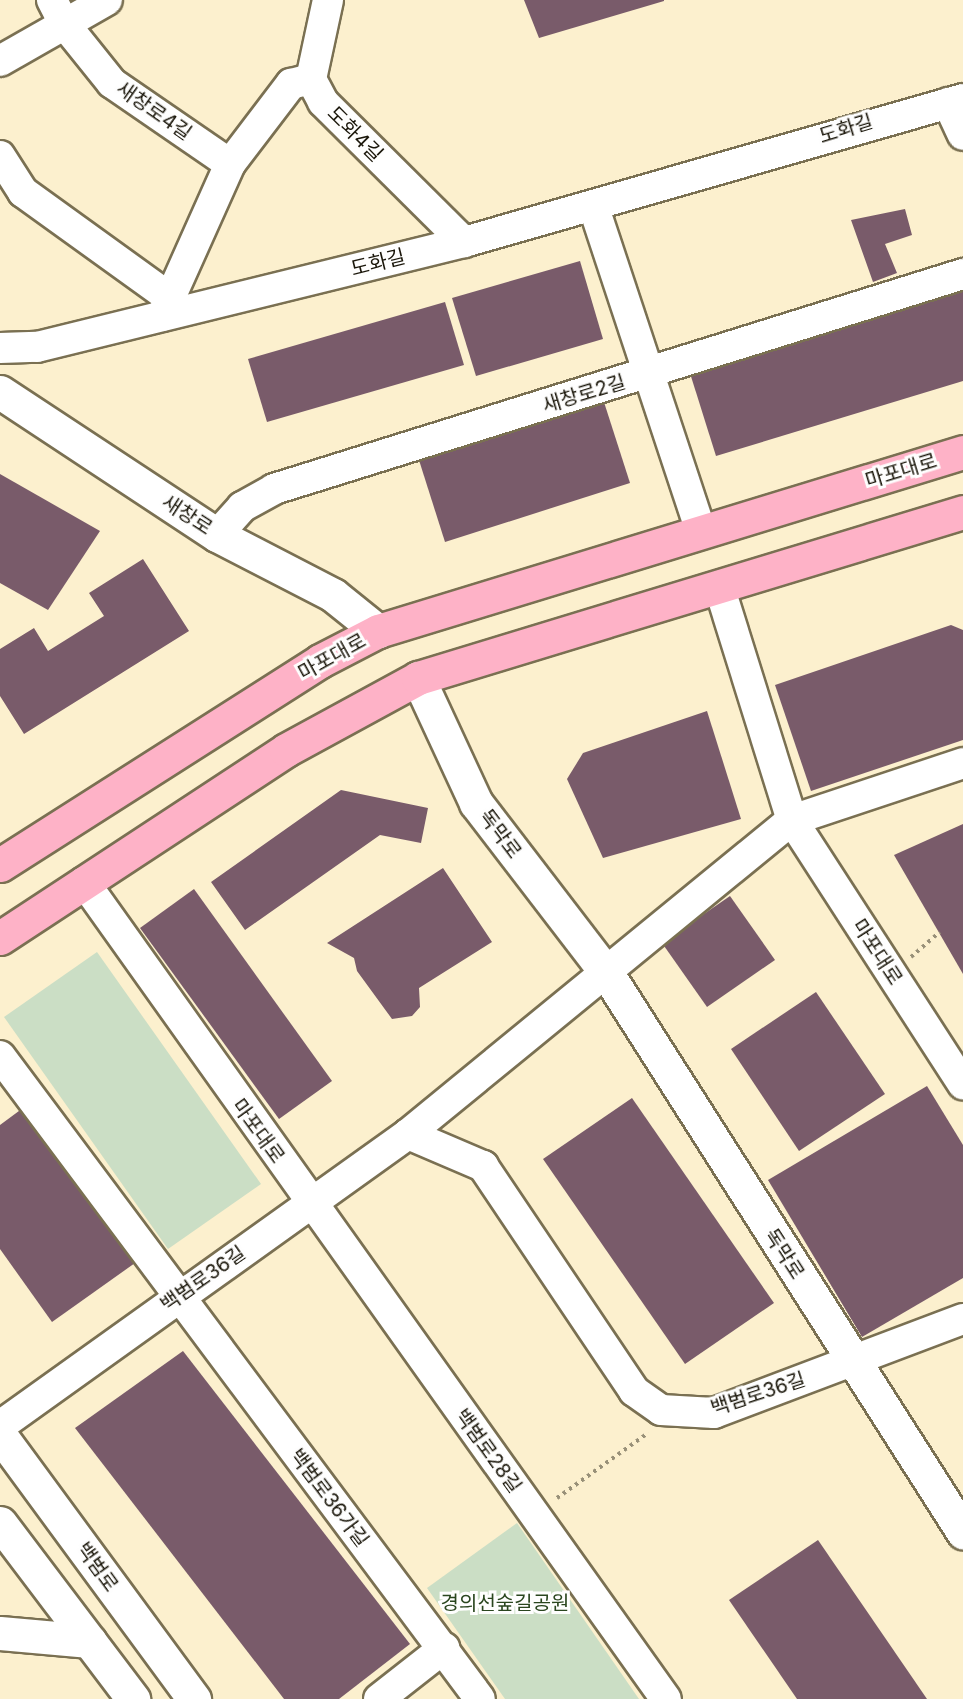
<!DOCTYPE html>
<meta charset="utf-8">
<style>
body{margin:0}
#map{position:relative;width:963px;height:1699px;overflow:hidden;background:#fcf0ce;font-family:Inter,"Noto Sans KR",sans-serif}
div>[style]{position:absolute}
.green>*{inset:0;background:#cbdec5}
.building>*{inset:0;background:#795b6a}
.path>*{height:4px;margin-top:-2px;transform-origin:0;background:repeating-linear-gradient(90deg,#989078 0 3px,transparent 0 7.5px)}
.roads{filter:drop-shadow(2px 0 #7a7052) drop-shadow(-2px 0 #7a7052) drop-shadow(0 2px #7a7052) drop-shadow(0 -2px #7a7052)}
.street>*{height:30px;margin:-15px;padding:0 15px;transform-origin:15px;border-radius:15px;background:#fff}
.secondary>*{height:33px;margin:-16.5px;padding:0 16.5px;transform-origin:16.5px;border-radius:16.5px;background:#fff}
.primary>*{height:33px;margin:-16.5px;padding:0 16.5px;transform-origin:16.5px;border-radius:16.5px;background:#feb2c7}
span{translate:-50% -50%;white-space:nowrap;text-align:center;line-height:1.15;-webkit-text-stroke:6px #fefefe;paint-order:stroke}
.street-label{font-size:20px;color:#1a160a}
.park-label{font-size:20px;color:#2a461f}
</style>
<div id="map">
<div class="green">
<i style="clip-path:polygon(97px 952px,261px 1184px,168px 1249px,4px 1017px)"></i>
<i style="clip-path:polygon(517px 1523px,639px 1699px,505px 1699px,427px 1588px)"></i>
</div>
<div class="building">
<i style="clip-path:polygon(524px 0,664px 0,664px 1px,539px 38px)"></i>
<i style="clip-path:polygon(905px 209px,912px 235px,885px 244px,897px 273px,873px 282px,851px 220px)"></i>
<i style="clip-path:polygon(580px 261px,603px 339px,476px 376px,452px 298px)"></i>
<i style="clip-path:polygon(963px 287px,963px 381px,716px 456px,689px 370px)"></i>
<i style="clip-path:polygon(445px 302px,464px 365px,267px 422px,248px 359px)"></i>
<i style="clip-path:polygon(603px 399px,630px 483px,445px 542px,418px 457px)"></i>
<i style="clip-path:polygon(0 474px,100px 531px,48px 610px,0 583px)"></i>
<i style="clip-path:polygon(143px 559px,189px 631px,24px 734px,0 696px,0 649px,34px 628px,48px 651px,104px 616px,89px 593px)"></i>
<i style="clip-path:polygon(951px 625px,963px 630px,963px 740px,811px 791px,775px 685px)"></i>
<i style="clip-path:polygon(707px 711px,741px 819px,603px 858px,567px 779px,583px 753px)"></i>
<i style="clip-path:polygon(341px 790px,428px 808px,421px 843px,380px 835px,245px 930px,211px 882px)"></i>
<i style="clip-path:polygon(963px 824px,963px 974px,894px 855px)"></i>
<i style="clip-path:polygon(443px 868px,492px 942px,419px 988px,420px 1007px,412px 1016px,392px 1019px,357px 971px,354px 958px,327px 943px)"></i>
<i style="clip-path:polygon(194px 889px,332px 1081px,279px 1119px,140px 928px)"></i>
<i style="clip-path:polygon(730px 896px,775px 960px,707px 1007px,662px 943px)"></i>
<i style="clip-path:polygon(816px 992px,885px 1094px,799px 1151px,731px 1049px)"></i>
<i style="clip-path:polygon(927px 1086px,963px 1145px,963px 1278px,862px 1337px,768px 1180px)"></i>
<i style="clip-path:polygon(632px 1098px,774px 1303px,685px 1364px,543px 1159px)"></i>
<i style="clip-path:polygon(23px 1108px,135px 1263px,52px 1322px,0 1249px,0 1125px)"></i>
<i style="clip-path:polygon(183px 1351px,410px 1644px,339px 1699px,284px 1699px,75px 1428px)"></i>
<i style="clip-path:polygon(818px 1540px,927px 1699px,797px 1699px,729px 1600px)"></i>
</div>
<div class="path">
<i style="left:911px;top:957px;width:38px;rotate:-41deg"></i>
<i style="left:557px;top:1498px;width:112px;rotate:-35.5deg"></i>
</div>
<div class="roads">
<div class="street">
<i style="left:52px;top:0;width:25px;rotate:63deg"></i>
<i style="left:63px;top:22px;width:78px;rotate:51.2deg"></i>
<i style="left:112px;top:83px;width:143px;rotate:34.5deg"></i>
<i style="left:328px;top:0;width:81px;rotate:102.1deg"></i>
<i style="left:311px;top:79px;width:26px;rotate:62deg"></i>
<i style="left:323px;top:102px;width:199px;rotate:44.8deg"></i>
<i style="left:0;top:61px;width:123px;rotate:-29.7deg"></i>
<i style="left:948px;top:103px;width:35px;rotate:65deg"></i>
<i style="left:0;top:156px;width:43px;rotate:57.4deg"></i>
<i style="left:23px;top:192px;width:181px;rotate:35.8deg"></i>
<i style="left:594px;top:208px;width:340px;rotate:71.7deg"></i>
<i style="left:162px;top:316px;width:167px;rotate:-65.9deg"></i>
<i style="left:230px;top:164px;width:101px;rotate:-52.7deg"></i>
<i style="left:291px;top:84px;width:21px;rotate:-14deg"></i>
<i style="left:0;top:348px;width:37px;rotate:-2deg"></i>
<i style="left:37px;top:347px;width:440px;rotate:-13.8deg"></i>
<i style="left:464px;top:242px;width:519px;rotate:-15.99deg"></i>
<i style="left:217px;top:535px;width:38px;rotate:-48deg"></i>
<i style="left:242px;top:507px;width:37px;rotate:-29deg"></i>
<i style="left:274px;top:489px;width:722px;rotate:-17.33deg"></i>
<i style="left:719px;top:586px;width:245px;rotate:72.7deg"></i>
<i style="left:792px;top:820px;width:315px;rotate:57.1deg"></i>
<i style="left:84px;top:882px;width:1003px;rotate:54.54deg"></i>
<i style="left:0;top:1056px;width:802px;rotate:53.26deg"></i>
<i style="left:408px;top:1134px;width:82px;rotate:23.1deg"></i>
<i style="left:483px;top:1166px;width:271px;rotate:56.1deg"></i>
<i style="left:634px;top:1391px;width:33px;rotate:35deg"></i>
<i style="left:661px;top:1410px;width:53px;rotate:3.2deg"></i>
<i style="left:714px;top:1413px;width:266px;rotate:-20.7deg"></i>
<i style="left:0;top:1426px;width:502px;rotate:-35.59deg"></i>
<i style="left:408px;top:1134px;width:496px;rotate:-39.3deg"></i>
<i style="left:792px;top:820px;width:180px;rotate:-18.4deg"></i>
<i style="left:379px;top:1699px;width:83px;rotate:-38.1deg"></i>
</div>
<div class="secondary">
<i style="left:0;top:392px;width:260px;rotate:33.4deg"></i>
<i style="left:217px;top:535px;width:131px;rotate:27.3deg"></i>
<i style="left:333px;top:595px;width:58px;rotate:38.7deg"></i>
<i style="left:418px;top:678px;width:138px;rotate:65.1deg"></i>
<i style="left:476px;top:803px;width:217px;rotate:52.5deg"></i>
<i style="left:608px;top:975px;width:661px;rotate:57.49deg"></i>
<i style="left:0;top:1435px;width:328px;rotate:53.7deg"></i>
<i style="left:0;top:1523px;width:221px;rotate:52.9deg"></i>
<i style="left:0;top:1633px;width:90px;rotate:5.1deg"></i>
</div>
<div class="primary">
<i style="left:0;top:865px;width:379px;rotate:-32.5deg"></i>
<i style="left:320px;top:661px;width:65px;rotate:-27.3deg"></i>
<i style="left:378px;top:631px;width:612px;rotate:-17.01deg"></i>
<i style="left:0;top:938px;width:342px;rotate:-33.3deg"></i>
<i style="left:286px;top:750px;width:150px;rotate:-28.6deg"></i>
<i style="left:418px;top:678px;width:570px;rotate:-16.94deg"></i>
</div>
</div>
<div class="street-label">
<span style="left:154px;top:111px;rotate:35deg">새창로4길</span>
<span style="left:846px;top:129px;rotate:-17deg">도화길</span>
<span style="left:355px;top:134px;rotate:45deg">도화4길</span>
<span style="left:378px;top:263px;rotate:-14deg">도화길</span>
<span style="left:584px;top:394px;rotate:-17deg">새창로2길</span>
<span style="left:901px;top:471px;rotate:-17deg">마포대로</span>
<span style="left:187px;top:515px;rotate:33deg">새창로</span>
<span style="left:332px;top:657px;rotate:-29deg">마포대로</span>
<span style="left:500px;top:834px;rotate:53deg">독막로</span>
<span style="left:877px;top:952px;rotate:57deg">마포대로</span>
<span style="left:258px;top:1131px;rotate:54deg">마포대로</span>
<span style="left:784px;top:1254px;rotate:57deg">독막로</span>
<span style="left:203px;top:1279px;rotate:-35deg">백범로36길</span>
<span style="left:758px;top:1394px;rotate:-18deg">백범로36길</span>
<span style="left:488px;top:1451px;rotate:54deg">백범로28길</span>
<span style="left:329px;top:1498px;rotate:53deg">백범로36가길</span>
<span style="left:97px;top:1567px;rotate:54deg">백범로</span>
</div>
<div class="park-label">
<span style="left:505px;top:1603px">경의선숲길공원</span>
</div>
</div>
